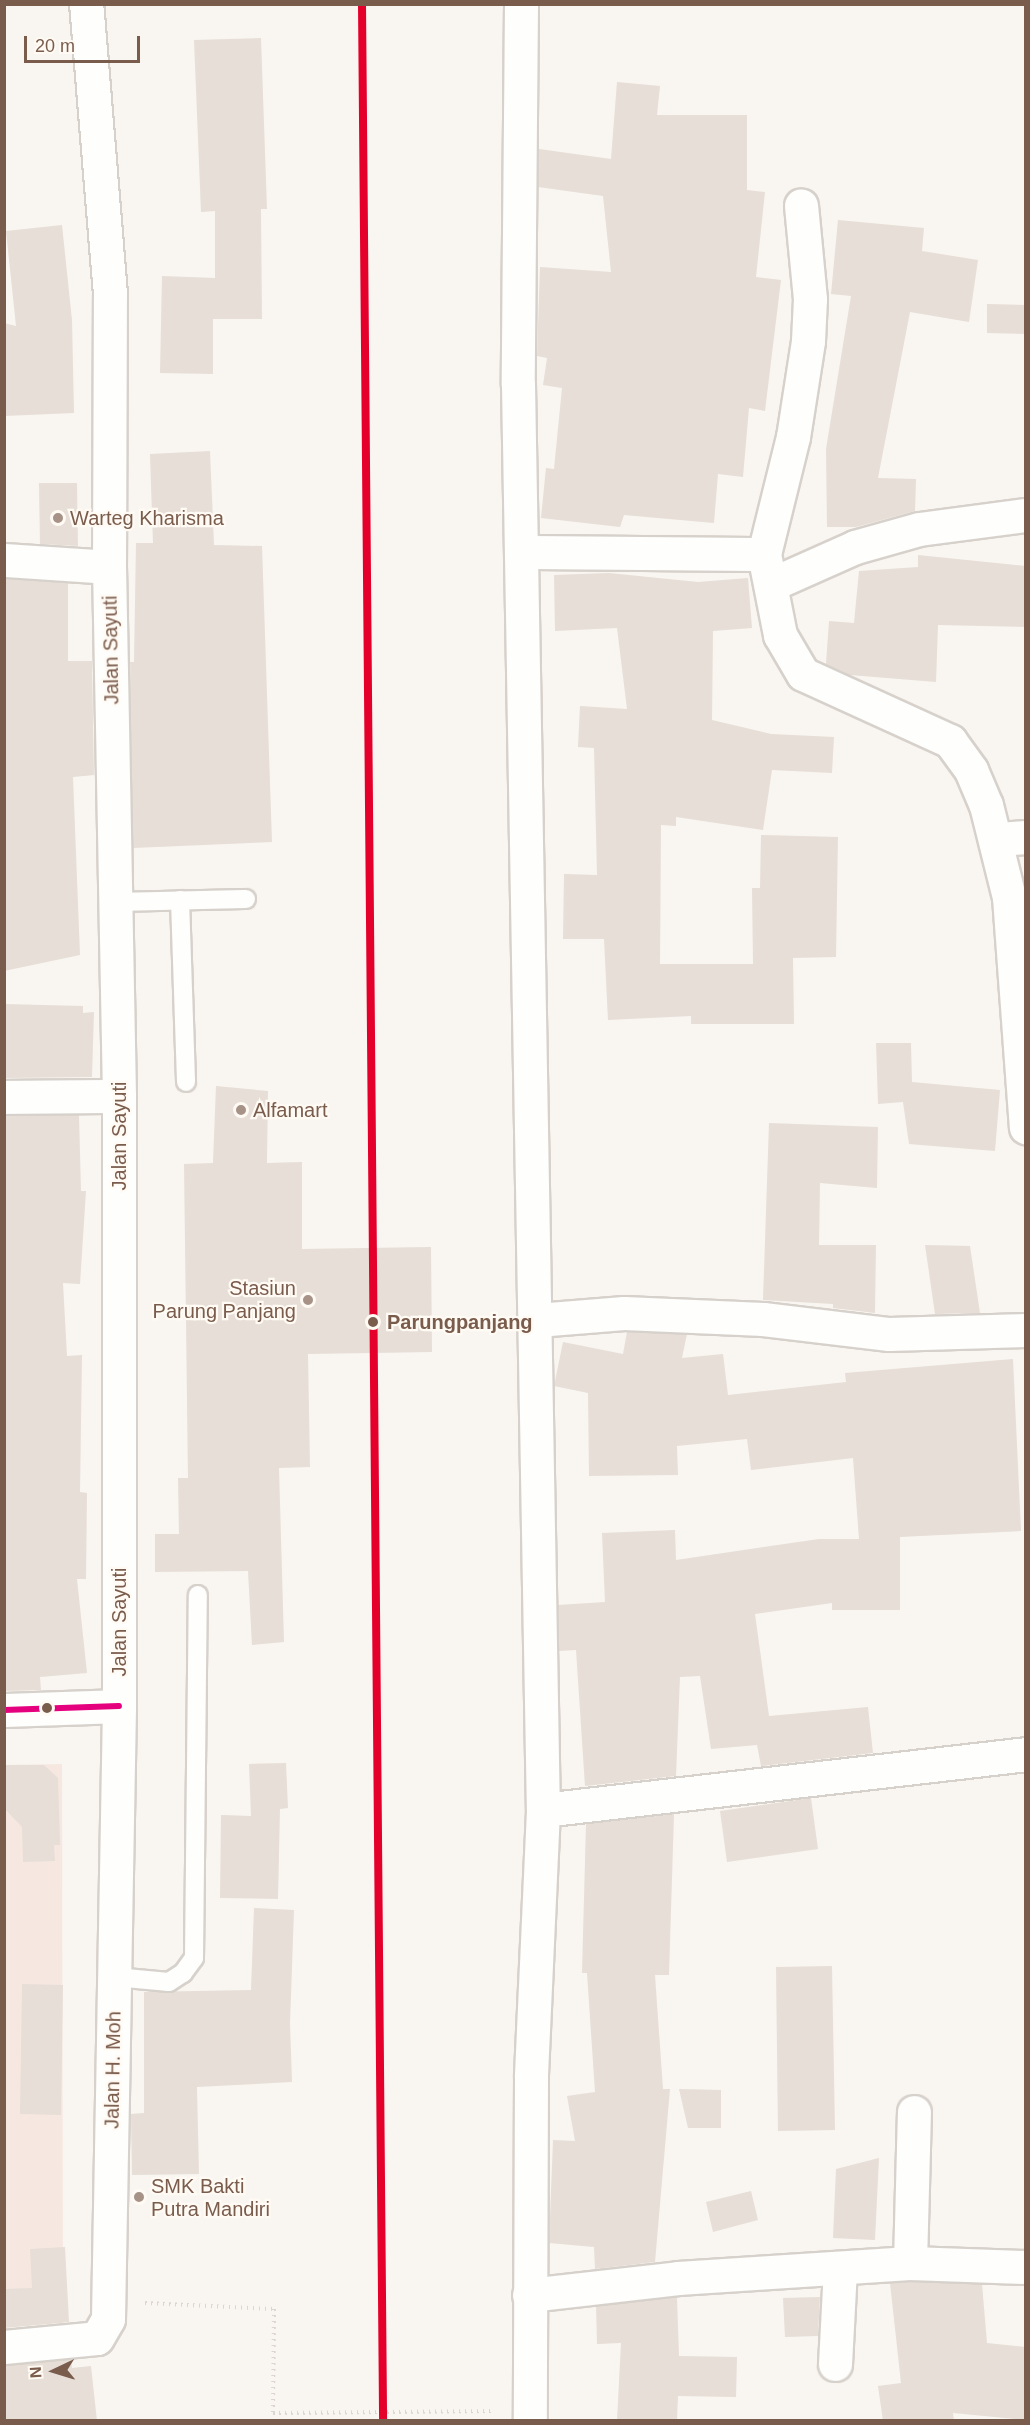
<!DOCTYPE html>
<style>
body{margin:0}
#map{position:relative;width:1030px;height:2425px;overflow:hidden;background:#f9f5f0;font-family:Helvetica,sans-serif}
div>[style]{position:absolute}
.commercial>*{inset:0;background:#f6e8e1}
.building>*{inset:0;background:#e6ded7}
.path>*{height:4px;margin-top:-2px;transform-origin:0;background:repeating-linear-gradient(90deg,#dcd5d0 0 1.5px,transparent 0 6px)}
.roads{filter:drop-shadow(2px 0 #d7d1cb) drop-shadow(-2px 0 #d7d1cb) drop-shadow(0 2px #d7d1cb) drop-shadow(0 -2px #d7d1cb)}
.service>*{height:18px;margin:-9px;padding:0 9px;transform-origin:9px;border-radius:9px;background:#fefefd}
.minor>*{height:33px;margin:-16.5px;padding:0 16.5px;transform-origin:16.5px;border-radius:16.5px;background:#fefefd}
.bus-1>*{height:6px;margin:-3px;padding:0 3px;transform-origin:3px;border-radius:3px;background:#e5007d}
.rail-1>*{height:8px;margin:-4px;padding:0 4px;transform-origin:4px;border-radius:4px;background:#e4002b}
.dots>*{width:16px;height:16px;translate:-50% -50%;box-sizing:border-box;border:3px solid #fffaf3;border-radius:50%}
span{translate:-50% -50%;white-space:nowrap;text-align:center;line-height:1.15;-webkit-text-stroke:4.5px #fffaf3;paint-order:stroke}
.poi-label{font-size:20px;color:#7a5c4d}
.left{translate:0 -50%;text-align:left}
.right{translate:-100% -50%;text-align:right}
.street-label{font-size:20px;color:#7a5c4d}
.stop-label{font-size:20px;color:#7a5c4d;font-weight:700}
.frame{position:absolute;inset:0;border:6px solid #7a5c4d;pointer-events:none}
.north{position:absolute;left:24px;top:2341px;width:60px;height:60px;-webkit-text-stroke:4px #fffaf3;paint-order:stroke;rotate:266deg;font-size:16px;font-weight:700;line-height:24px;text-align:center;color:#7a5c4d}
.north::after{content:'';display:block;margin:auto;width:21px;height:27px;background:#7a5c4d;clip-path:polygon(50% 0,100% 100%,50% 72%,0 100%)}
.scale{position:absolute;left:24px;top:36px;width:116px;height:27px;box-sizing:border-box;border:3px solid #7a5c4d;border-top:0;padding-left:8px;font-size:18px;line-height:21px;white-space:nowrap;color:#7a5c4d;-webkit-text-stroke:4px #fffaf3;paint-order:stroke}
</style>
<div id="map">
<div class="commercial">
<i style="clip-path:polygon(62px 1764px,63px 2323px,5px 2327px,5px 1765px)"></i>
</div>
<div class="building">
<i style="clip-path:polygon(261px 38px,267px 209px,261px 209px,262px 319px,213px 319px,213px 374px,160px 373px,162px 276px,215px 278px,215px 211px,201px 212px,194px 40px)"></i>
<i style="clip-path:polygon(617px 82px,660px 86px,657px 115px,747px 115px,747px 190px,765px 192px,756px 277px,781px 280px,765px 411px,749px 408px,743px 477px,718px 474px,714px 523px,624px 515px,620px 527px,541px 518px,546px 468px,554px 469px,562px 388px,543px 385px,547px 358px,537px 356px,540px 267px,611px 272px,603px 196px,538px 187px,539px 149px,611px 159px)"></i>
<i style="clip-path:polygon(838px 220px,924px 228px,922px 251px,978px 260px,969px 322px,910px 312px,878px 478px,916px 479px,915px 511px,856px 527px,827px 527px,826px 449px,851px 296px,831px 294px)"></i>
<i style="clip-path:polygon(62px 225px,72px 320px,74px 413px,4px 416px,4px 323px,16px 326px,6px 231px)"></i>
<i style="clip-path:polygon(987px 304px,1026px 305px,1026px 334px,987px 333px)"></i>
<i style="clip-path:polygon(210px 451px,214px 545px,262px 546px,272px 842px,133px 848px,130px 662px,134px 662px,136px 543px,153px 543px,150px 454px)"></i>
<i style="clip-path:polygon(39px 483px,77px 483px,78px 546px,40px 544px)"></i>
<i style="clip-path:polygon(918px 555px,1026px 566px,1026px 627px,938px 625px,936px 682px,850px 675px,826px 664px,829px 621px,854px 623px,859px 571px,918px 567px)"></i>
<i style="clip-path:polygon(609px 573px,698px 582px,748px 578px,752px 628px,713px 631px,712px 720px,771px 734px,834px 737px,832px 773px,772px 770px,763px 830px,676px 817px,676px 826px,661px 825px,660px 964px,753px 964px,752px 888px,760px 888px,761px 835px,838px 837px,836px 957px,793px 958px,794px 1024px,691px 1024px,691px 1016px,608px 1020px,604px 939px,563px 939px,564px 874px,597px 875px,594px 748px,578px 747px,580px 706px,627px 709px,617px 628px,555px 631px,554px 575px)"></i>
<i style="clip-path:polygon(4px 579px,68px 583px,68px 661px,92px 661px,94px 775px,73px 777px,80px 955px,4px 971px)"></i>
<i style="clip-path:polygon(4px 1004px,83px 1006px,83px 1013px,94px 1012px,92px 1077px,4px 1078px)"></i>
<i style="clip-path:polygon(876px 1043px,911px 1043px,912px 1082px,1000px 1090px,995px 1151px,909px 1144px,903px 1102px,878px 1104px)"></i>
<i style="clip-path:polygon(216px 1086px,268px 1091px,267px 1163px,302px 1162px,302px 1249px,431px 1247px,432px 1352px,308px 1354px,310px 1467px,279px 1468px,284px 1642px,252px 1645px,248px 1571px,155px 1572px,155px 1534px,179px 1534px,178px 1478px,188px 1478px,184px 1164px,213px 1163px)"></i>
<i style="clip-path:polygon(79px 1115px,81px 1191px,86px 1191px,80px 1284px,63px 1283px,67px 1356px,82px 1355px,80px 1492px,87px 1493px,86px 1579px,77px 1579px,87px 1673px,40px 1677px,41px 1690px,4px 1691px,4px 1116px)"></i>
<i style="clip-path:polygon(769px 1123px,878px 1127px,877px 1188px,820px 1183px,819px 1245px,876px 1245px,875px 1313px,833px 1308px,833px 1304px,763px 1300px)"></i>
<i style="clip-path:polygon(925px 1245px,970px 1246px,980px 1313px,935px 1314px)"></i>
<i style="clip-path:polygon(627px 1332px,687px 1334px,682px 1358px,723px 1354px,728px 1395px,846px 1382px,845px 1373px,1013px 1359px,1021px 1531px,900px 1537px,900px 1610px,832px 1610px,832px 1603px,755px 1614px,769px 1716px,868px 1707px,873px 1753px,761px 1766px,757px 1745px,711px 1749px,700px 1676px,680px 1677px,676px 1776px,585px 1786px,576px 1650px,559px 1651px,558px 1605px,605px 1602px,602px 1533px,675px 1530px,676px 1560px,819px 1539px,859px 1539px,853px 1458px,751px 1470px,747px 1439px,677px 1446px,678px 1475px,589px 1476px,588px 1393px,554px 1386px,563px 1342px,623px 1354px)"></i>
<i style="clip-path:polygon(286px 1763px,288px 1808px,280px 1809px,278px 1899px,220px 1898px,221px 1815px,251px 1816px,249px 1764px)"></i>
<i style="clip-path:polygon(4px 1765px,44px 1765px,58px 1778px,60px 1845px,54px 1845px,55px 1861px,23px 1862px,22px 1827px,4px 1808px)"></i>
<i style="clip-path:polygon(811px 1798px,818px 1849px,727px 1862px,720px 1811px)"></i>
<i style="clip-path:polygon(674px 1814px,669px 1975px,655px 1975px,663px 2089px,670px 2089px,655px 2262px,595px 2269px,594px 2247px,549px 2243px,553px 2140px,575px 2141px,567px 2096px,595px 2092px,587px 1973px,582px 1973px,586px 1824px)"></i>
<i style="clip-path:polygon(254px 1908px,294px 1910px,290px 2023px,292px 2082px,197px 2087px,199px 2174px,132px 2175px,131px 2114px,144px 2113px,144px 1992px,251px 1990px)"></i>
<i style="clip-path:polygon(832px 1966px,835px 2130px,778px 2131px,776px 1967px)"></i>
<i style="clip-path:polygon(22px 1984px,63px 1985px,61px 2115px,20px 2114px)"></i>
<i style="clip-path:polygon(679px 2089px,721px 2090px,721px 2128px,688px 2128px)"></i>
<i style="clip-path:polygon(879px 2158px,875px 2240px,833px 2238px,836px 2169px)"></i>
<i style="clip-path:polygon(751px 2191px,758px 2220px,713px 2232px,706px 2202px)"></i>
<i style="clip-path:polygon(65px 2247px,69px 2322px,4px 2328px,4px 2289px,32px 2288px,30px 2249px)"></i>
<i style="clip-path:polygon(910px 2282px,982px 2284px,987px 2343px,1026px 2347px,1026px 2420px,953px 2413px,954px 2421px,883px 2421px,878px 2386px,901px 2383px,890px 2283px)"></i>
<i style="clip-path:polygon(677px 2297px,679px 2356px,737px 2357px,736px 2397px,678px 2396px,677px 2421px,617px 2421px,621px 2343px,597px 2344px,596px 2306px)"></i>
<i style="clip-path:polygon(820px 2297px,818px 2336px,785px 2337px,783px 2298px)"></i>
<i style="clip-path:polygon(71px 2359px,72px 2368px,91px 2366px,97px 2421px,4px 2421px,4px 2366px)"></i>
</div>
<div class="path">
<i style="left:145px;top:2303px;width:129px;rotate:2.7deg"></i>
<i style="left:274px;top:2309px;width:104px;rotate:90.6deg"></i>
<i style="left:273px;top:2413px;width:221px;rotate:-0.5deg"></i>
</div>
<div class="roads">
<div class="service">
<i style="left:180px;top:900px;width:182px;rotate:88.1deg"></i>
<i style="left:115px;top:902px;width:131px;rotate:-1.3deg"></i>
<i style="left:115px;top:1977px;width:54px;rotate:5.3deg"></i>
<i style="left:169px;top:1982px;width:17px;rotate:-33deg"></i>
<i style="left:183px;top:1973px;width:19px;rotate:-54deg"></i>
<i style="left:194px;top:1958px;width:363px;rotate:-89.4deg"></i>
</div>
<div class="minor">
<i style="left:521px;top:4px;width:380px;rotate:90.5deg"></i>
<i style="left:518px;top:384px;width:1426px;rotate:89deg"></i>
<i style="left:543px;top:1810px;width:267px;rotate:92.6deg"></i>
<i style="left:531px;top:2077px;width:343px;rotate:90.2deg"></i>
<i style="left:521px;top:552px;width:243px;rotate:0.5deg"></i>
<i style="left:764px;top:554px;width:83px;rotate:78.8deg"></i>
<i style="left:780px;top:635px;width:45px;rotate:59.5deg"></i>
<i style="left:803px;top:674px;width:162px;rotate:24.5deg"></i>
<i style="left:950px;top:741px;width:36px;rotate:54deg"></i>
<i style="left:971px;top:770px;width:38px;rotate:67deg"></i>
<i style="left:986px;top:805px;width:95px;rotate:76deg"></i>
<i style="left:1009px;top:897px;width:231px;rotate:85.8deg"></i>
<i style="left:764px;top:554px;width:121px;rotate:-76.1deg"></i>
<i style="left:793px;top:437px;width:97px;rotate:-81.1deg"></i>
<i style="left:808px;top:341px;width:42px;rotate:-87.3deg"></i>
<i style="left:810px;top:299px;width:94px;rotate:-95.5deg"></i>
<i style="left:4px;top:560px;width:105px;rotate:3.8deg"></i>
<i style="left:772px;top:584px;width:91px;rotate:-24deg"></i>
<i style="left:855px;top:547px;width:66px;rotate:-15.7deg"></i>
<i style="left:919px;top:529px;width:108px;rotate:-7.5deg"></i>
<i style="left:998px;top:839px;width:28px;rotate:-4deg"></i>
<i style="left:4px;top:1097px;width:115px;rotate:-0.5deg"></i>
<i style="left:537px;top:1320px;width:87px;rotate:-4.6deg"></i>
<i style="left:624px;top:1313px;width:139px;rotate:2.5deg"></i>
<i style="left:763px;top:1319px;width:127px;rotate:6.8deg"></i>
<i style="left:889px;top:1334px;width:137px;rotate:-1.7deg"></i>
<i style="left:4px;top:1710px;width:115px;rotate:-2deg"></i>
<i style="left:543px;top:1810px;width:486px;rotate:-6.6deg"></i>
<i style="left:910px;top:2263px;width:151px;rotate:-88.5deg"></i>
<i style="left:529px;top:2295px;width:150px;rotate:-6.5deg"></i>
<i style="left:678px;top:2278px;width:232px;rotate:-3.7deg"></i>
<i style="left:910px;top:2263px;width:116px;rotate:2deg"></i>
<i style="left:4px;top:2347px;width:93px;rotate:-5.5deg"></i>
<i style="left:97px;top:2338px;width:22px;rotate:-60deg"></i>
<i style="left:108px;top:2319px;width:613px;rotate:-88.97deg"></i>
<i style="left:119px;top:1706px;width:610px;rotate:-90deg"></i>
<i style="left:119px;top:1096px;width:529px;rotate:-91.08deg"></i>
<i style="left:109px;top:567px;width:273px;rotate:-89.8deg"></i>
<i style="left:110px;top:294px;width:291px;rotate:-94.7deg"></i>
<i style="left:835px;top:2364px;width:95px;rotate:-87deg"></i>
</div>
</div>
<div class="bus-1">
<i style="left:4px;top:1710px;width:115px;rotate:-2deg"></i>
</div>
<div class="rail-1">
<i style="left:362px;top:4px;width:2416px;rotate:89.5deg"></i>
</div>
<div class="dots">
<i style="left:58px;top:518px;background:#a69286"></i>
<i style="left:241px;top:1110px;background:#a69286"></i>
<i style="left:308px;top:1300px;background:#a69286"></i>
<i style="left:373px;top:1322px;background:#7a5c4d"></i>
<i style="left:47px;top:1708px;background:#7a5c4d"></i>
<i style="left:139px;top:2197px;background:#a69286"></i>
</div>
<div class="poi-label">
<span class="left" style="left:70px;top:518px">Warteg Kharisma</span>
<span class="left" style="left:253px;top:1110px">Alfamart</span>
<span class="right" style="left:296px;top:1300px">Stasiun<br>Parung Panjang</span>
<span class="left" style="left:151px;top:2198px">SMK Bakti<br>Putra Mandiri</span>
</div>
<div class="street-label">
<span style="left:111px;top:650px;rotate:-91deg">Jalan Sayuti</span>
<span style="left:119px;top:1136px;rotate:-90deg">Jalan Sayuti</span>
<span style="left:119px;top:1622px;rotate:-90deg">Jalan Sayuti</span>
<span style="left:113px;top:2070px;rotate:-89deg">Jalan H. Moh</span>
</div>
<div class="stop-label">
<span class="left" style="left:387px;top:1322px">Parungpanjang</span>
</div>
<div class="frame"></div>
<div class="north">N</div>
<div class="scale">20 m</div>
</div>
